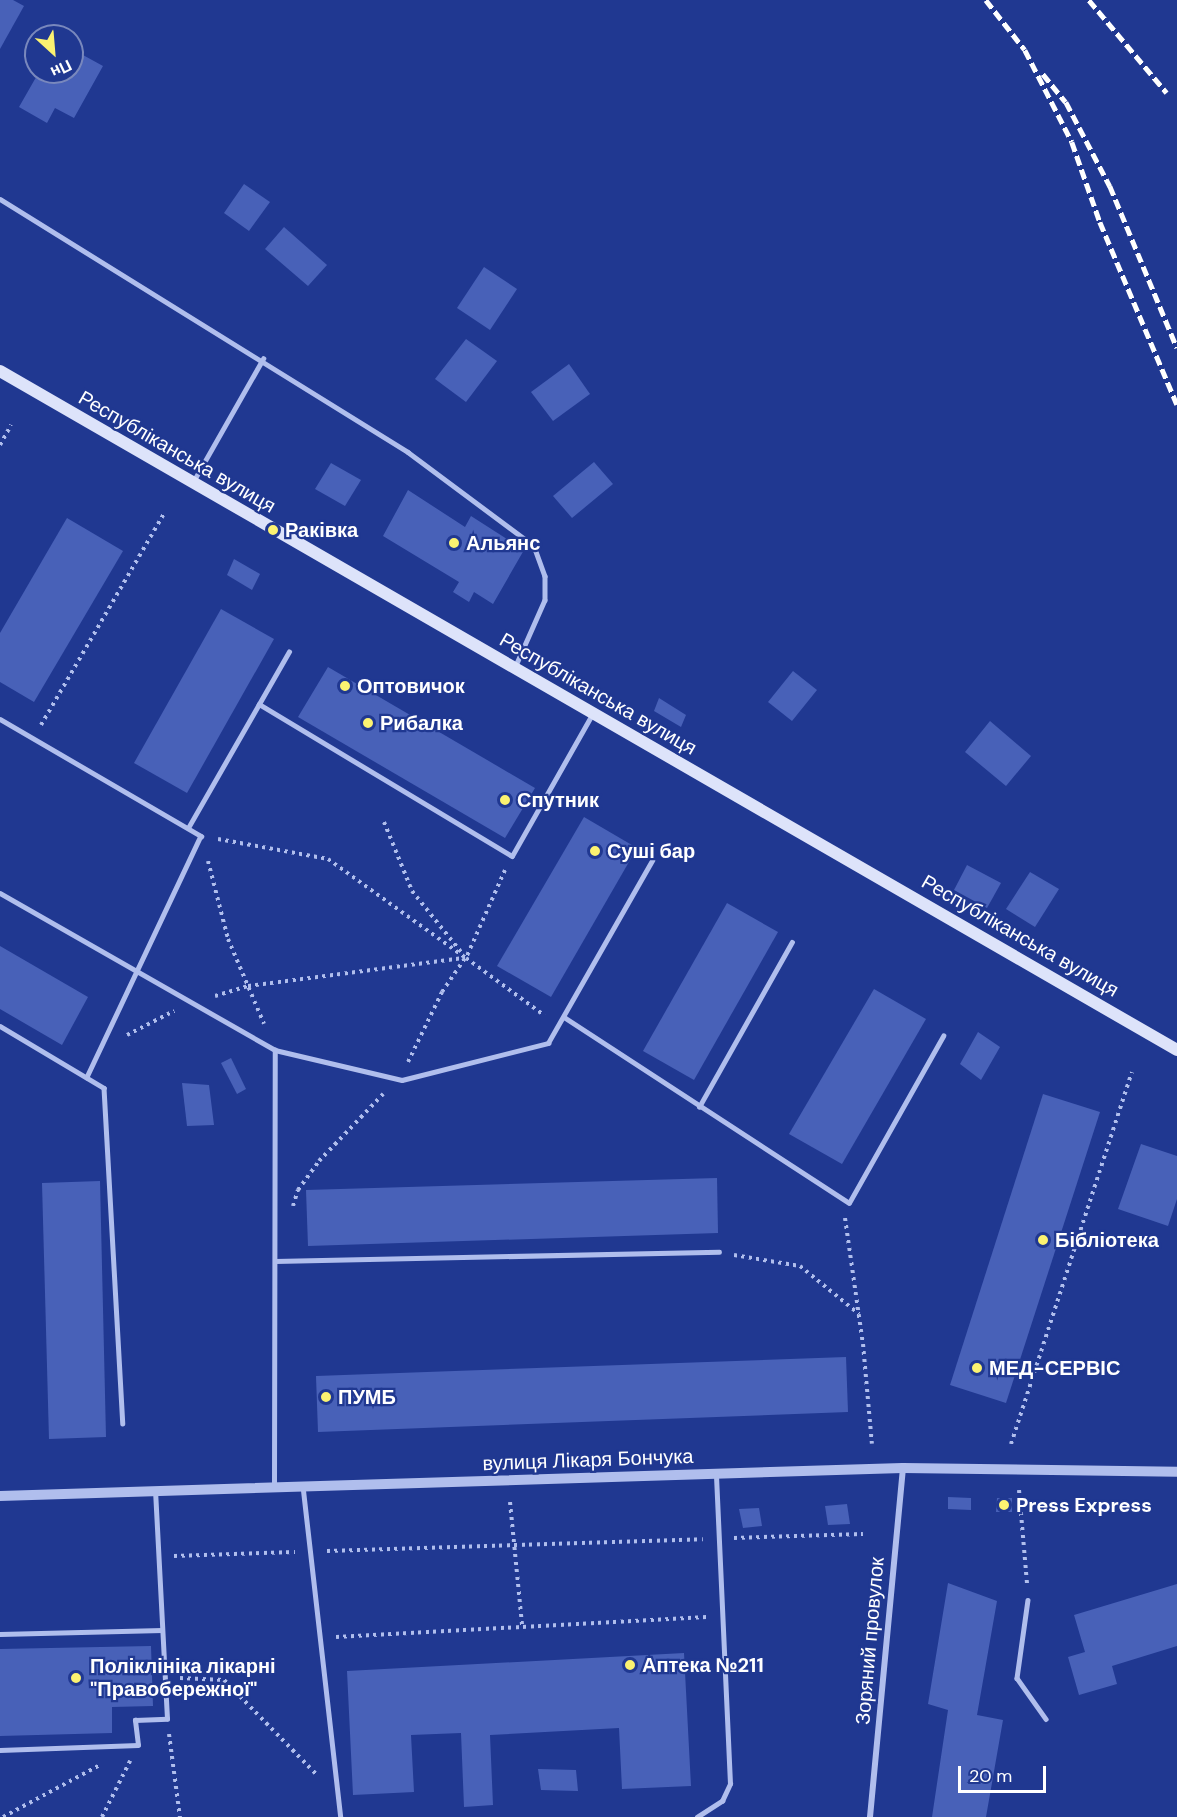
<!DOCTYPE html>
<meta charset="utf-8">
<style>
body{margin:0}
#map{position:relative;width:1177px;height:1817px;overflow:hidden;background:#203891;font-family:"DM Sans",sans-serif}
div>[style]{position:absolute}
.building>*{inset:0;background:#4861b8}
.path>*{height:4px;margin-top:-2px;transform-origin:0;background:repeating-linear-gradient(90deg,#b0beed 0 3px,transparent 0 7.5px)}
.service>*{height:4.5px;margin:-2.25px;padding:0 2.25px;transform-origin:2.25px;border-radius:2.25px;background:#b0beed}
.minor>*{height:6px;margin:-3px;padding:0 3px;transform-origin:3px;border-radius:3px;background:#b0beed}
.tertiary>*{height:10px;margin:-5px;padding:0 5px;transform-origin:5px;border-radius:5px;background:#b0beed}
.secondary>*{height:12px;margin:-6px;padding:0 6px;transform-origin:6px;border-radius:6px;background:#dde3fa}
.rail>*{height:4.5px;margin-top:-2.25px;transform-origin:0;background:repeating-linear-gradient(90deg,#fff 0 10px,transparent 0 14.5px)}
.dots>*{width:16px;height:16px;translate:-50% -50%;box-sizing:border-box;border:3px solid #203891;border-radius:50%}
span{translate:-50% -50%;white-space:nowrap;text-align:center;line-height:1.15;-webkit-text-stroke:4.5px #203891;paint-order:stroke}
.street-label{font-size:20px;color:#fff}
.poi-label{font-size:20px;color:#fff;font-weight:700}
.left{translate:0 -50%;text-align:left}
.north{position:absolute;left:24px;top:24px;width:60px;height:60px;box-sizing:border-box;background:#203891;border:2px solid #7988bd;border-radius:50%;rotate:154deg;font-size:16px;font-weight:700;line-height:24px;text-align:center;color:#fff}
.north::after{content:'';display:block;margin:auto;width:21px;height:27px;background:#fbf271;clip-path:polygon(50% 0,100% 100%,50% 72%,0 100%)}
.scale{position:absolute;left:958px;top:1766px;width:88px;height:27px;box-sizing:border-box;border:3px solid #fff;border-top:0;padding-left:8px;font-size:18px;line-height:21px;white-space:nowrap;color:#fff;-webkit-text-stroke:4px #203891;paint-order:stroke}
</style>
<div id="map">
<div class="building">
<i style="clip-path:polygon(0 0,13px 0,24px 6px,0 49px)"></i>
<i style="clip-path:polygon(72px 49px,103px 66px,74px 118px,55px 108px,47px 123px,19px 107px,39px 72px,72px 72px)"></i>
<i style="clip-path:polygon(244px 184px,270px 202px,249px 231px,224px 213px)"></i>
<i style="clip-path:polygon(284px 227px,327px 265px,308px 286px,265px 249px)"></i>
<i style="clip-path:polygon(484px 267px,517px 289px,490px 330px,457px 308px)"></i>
<i style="clip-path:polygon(466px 339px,497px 361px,466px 402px,435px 379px)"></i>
<i style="clip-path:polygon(569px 364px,590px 394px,553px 421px,531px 392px)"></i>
<i style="clip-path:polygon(594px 462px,613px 484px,572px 518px,553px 496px)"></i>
<i style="clip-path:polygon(331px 463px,361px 480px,345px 506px,315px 489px)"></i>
<i style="clip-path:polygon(408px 490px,465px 527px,471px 516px,524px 550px,493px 604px,474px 592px,469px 602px,453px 592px,459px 582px,383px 536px)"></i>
<i style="clip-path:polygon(67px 518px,123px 551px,34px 702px,0 682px,0 633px)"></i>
<i style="clip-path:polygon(234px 559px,260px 574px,252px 590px,227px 575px)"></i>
<i style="clip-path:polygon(221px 609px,274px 639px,187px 793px,134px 763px)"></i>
<i style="clip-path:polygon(328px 667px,535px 788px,505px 838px,298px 717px)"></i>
<i style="clip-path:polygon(793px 671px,817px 690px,792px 721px,768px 702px)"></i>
<i style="clip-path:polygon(659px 698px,686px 715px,681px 727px,654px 711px)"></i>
<i style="clip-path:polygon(990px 721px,1031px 756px,1006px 786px,965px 752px)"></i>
<i style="clip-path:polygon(584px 817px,637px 848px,551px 997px,497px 966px)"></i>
<i style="clip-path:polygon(967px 865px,1001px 883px,987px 908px,954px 890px)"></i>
<i style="clip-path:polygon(1030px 872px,1059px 889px,1035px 927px,1006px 909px)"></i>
<i style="clip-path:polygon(727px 903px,778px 932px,694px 1080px,643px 1051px)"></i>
<i style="clip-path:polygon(0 946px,88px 997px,62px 1045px,0 1009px)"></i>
<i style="clip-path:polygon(874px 989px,926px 1019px,842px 1164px,789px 1134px)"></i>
<i style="clip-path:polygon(978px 1032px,1000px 1047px,981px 1080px,960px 1064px)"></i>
<i style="clip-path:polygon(231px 1058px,246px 1089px,237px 1094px,221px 1063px)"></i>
<i style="clip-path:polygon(182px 1083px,209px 1085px,214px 1125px,187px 1126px)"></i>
<i style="clip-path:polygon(1043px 1094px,1100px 1112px,1006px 1403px,950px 1385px)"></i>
<i style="clip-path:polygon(1141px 1144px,1177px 1156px,1177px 1199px,1168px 1226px,1118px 1209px)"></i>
<i style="clip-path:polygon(717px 1178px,718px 1233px,308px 1246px,306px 1190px)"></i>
<i style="clip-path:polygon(100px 1181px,106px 1437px,49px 1439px,42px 1183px)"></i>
<i style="clip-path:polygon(846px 1357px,848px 1412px,318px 1432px,316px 1376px)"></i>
<i style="clip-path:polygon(948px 1497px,971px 1498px,971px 1510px,948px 1509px)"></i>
<i style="clip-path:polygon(997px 1498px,1012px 1498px,1012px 1512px,996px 1512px)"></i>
<i style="clip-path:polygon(847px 1504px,850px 1524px,828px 1525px,825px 1506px)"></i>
<i style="clip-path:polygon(759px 1508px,762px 1526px,743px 1528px,739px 1509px)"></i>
<i style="clip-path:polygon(948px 1583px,997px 1601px,977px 1715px,1003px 1720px,986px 1817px,932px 1817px,948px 1710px,928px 1704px)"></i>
<i style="clip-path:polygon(1177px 1584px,1177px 1646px,1112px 1666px,1117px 1684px,1079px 1695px,1068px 1657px,1085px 1652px,1074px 1615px)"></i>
<i style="clip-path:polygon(151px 1646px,153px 1706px,112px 1707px,112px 1733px,0 1736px,0 1649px)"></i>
<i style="clip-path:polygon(684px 1653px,691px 1786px,622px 1789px,619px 1728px,490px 1735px,493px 1805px,464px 1807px,461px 1733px,411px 1735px,414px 1792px,353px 1795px,347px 1671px)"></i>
<i style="clip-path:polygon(538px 1769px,576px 1770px,578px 1791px,541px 1790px)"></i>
</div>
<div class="path">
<i style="left:0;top:445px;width:23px;rotate:-61deg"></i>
<i style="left:41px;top:725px;width:244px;rotate:-59.8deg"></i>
<i style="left:384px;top:822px;width:74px;rotate:67.9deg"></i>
<i style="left:412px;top:891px;width:78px;rotate:51.2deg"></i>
<i style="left:218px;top:839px;width:112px;rotate:10.3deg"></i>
<i style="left:328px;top:859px;width:170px;rotate:35.7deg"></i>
<i style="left:208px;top:861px;width:81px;rotate:75.6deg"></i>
<i style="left:228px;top:939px;width:92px;rotate:67deg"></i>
<i style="left:505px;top:870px;width:96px;rotate:113.9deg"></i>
<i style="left:466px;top:958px;width:97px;rotate:36.2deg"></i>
<i style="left:215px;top:996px;width:34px;rotate:-17deg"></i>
<i style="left:248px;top:986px;width:219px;rotate:-7.4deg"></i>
<i style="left:127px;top:1035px;width:53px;rotate:-27.1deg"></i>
<i style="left:408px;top:1062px;width:78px;rotate:-64.1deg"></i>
<i style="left:442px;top:992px;width:41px;rotate:-55.9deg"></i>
<i style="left:293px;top:1206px;width:17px;rotate:-73deg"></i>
<i style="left:298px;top:1190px;width:36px;rotate:-54deg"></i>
<i style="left:319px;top:1161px;width:93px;rotate:-46.3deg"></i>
<i style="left:845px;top:1218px;width:127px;rotate:81.9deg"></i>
<i style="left:863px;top:1344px;width:100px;rotate:84.9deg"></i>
<i style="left:734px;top:1255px;width:67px;rotate:9.5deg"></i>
<i style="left:800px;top:1266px;width:76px;rotate:39.1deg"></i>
<i style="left:1011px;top:1444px;width:391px;rotate:-72deg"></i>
<i style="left:1019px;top:1490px;width:94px;rotate:85.1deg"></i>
<i style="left:510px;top:1502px;width:124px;rotate:84.4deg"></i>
<i style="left:734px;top:1538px;width:129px;rotate:-1.8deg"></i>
<i style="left:327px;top:1551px;width:376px;rotate:-1.8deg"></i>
<i style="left:174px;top:1556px;width:121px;rotate:-1.9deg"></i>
<i style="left:336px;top:1637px;width:371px;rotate:-3.1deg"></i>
<i style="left:180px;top:1678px;width:44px;rotate:2.6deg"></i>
<i style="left:224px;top:1680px;width:134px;rotate:45.6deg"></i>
<i style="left:169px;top:1734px;width:84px;rotate:82.5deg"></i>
<i style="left:3px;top:1817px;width:110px;rotate:-28.2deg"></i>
<i style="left:102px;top:1817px;width:63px;rotate:-63.4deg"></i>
</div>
<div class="service">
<i style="left:0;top:199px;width:480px;rotate:31.8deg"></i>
<i style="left:408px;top:452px;width:157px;rotate:36.7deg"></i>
<i style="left:534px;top:546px;width:32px;rotate:70deg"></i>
<i style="left:545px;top:576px;width:24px;rotate:90deg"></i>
<i style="left:545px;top:600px;width:74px;rotate:113.8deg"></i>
<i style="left:193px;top:482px;width:142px;rotate:-60.4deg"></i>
<i style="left:259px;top:704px;width:295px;rotate:31deg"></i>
<i style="left:512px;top:856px;width:164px;rotate:-60.5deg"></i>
<i style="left:0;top:719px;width:233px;rotate:30.2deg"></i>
<i style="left:201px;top:836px;width:267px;rotate:115.3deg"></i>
<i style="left:188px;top:828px;width:203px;rotate:-60.2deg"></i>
<i style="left:0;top:893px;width:317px;rotate:29.7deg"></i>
<i style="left:275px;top:1050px;width:130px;rotate:13.3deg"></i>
<i style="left:402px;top:1080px;width:151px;rotate:-14.2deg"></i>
<i style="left:548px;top:1043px;width:210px;rotate:-60.3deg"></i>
<i style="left:564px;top:1017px;width:340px;rotate:33.1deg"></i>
<i style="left:849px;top:1203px;width:192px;rotate:-60.6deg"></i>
<i style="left:0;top:1026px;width:121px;rotate:30.8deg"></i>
<i style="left:104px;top:1088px;width:336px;rotate:86.8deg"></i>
<i style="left:699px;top:1107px;width:189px;rotate:-60.6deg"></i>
<i style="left:275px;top:1261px;width:444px;rotate:-1.2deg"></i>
<i style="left:303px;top:1486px;width:333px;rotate:83.5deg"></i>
<i style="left:274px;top:1487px;width:437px;rotate:-89.9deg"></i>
<i style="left:1028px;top:1600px;width:79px;rotate:98deg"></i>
<i style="left:1017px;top:1678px;width:50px;rotate:54.7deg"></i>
<i style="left:0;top:1634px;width:162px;rotate:-1.4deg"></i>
<i style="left:0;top:1750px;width:138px;rotate:-2.1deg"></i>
<i style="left:138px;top:1745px;width:25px;rotate:-97deg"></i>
<i style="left:135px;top:1720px;width:32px;rotate:-2deg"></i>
<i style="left:167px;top:1719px;width:226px;rotate:-93deg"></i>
<i style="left:697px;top:1817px;width:30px;rotate:-33deg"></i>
<i style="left:722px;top:1801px;width:19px;rotate:-65deg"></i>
<i style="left:730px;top:1784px;width:310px;rotate:-92.6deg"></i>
</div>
<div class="minor">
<i style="left:870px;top:1817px;width:351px;rotate:-84.6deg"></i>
</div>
<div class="tertiary">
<i style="left:0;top:1496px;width:903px;rotate:-1.78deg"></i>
<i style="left:903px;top:1468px;width:274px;rotate:0.8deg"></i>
</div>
<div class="secondary">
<i style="left:0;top:371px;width:1359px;rotate:29.98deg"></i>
</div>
<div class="rail">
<i style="left:986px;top:0;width:63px;rotate:52deg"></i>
<i style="left:1025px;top:50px;width:103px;rotate:62.9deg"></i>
<i style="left:1072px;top:142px;width:85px;rotate:70.7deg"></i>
<i style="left:1100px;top:222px;width:198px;rotate:67.1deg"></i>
<i style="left:1089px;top:0;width:121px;rotate:50deg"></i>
<i style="left:1043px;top:74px;width:36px;rotate:51deg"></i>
<i style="left:1066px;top:102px;width:95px;rotate:62.4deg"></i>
<i style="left:1110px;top:186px;width:175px;rotate:67.5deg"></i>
</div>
<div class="dots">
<i style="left:273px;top:530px;background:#fbf271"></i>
<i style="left:454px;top:543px;background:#fbf271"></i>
<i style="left:345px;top:686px;background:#fbf271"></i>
<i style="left:368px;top:723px;background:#fbf271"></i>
<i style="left:505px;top:800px;background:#fbf271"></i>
<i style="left:595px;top:851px;background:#fbf271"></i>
<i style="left:1043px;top:1240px;background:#fbf271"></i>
<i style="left:977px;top:1368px;background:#fbf271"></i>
<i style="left:326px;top:1397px;background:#fbf271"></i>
<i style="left:1004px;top:1505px;background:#fbf271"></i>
<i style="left:630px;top:1665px;background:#fbf271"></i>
<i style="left:76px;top:1678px;background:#fbf271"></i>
</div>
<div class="street-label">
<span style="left:177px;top:452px;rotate:30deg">Республіканська вулиця</span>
<span style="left:598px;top:694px;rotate:30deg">Республіканська вулиця</span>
<span style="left:1020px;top:936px;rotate:30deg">Республіканська вулиця</span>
<span style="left:588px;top:1460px;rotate:-2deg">вулиця Лікаря Бончука</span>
<span style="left:870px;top:1641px;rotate:-85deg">Зоряний провулок</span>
</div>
<div class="poi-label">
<span class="left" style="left:285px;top:530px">Раківка</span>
<span class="left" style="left:466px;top:543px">Альянс</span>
<span class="left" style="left:357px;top:686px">Оптовичок</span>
<span class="left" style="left:380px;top:723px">Рибалка</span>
<span class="left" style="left:517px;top:800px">Спутник</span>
<span class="left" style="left:607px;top:851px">Суші бар</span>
<span class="left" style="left:1055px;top:1240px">Бібліотека</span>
<span class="left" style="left:989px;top:1368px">МЕД-СЕРВІС</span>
<span class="left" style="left:338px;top:1397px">ПУМБ</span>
<span class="left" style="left:1016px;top:1505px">Press Express</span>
<span class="left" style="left:642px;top:1665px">Аптека №211</span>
<span class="left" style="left:90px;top:1678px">Поліклініка лікарні<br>"Правобережної"</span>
</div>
<div class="north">Пн</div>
<div class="scale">20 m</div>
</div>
